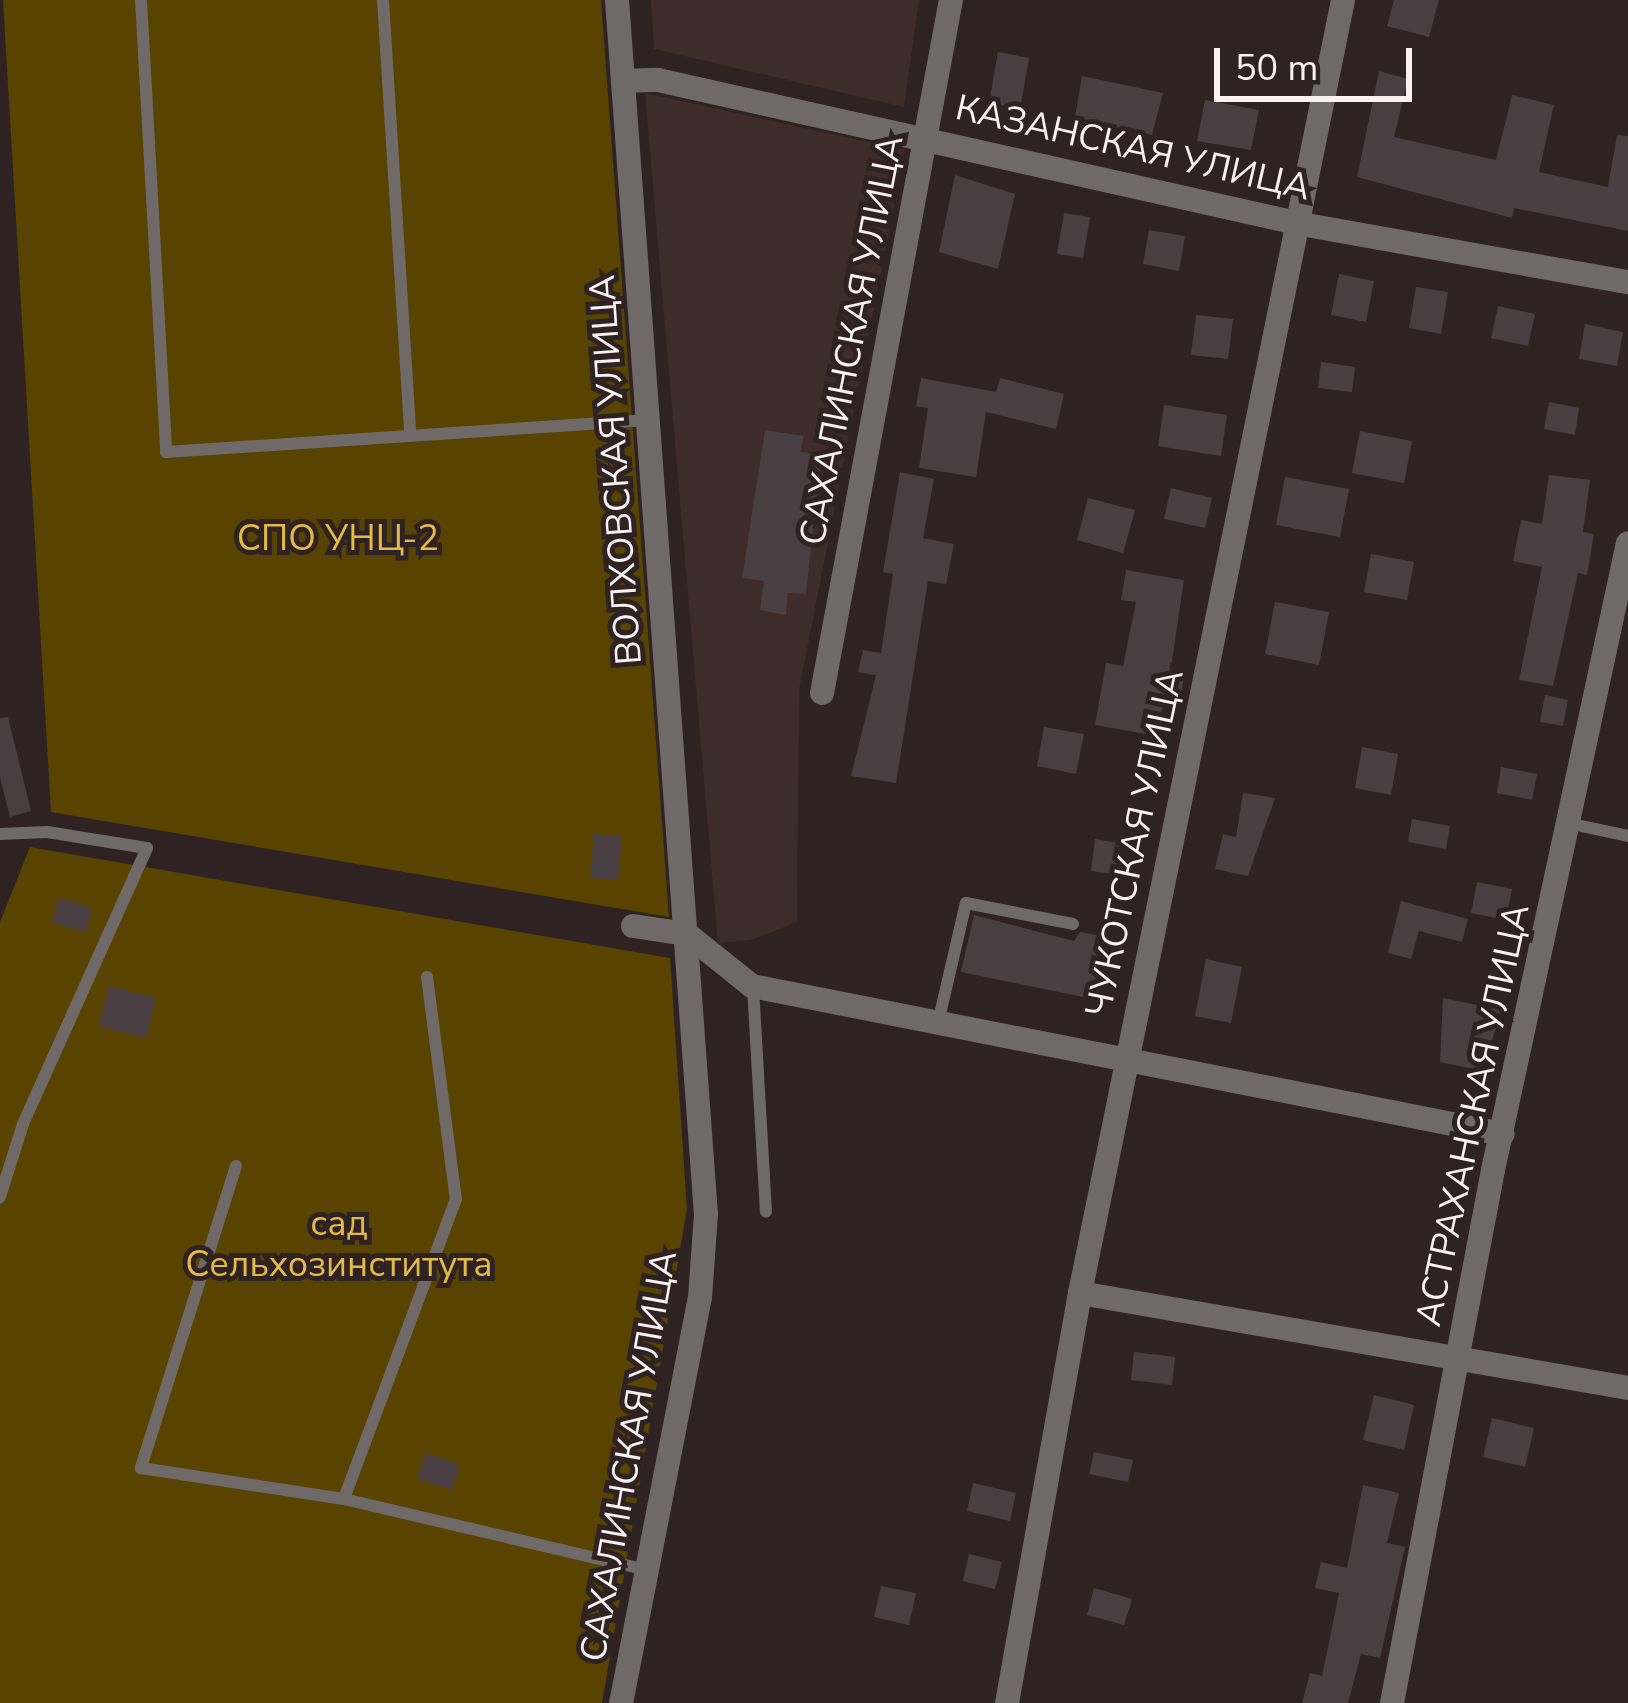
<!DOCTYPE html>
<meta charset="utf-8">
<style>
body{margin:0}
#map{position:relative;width:1628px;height:1703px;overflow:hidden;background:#2e2322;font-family:"Nunito Sans",sans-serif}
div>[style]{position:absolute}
.built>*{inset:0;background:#3d2c2a}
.green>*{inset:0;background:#584300}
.building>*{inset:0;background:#493e42}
.service>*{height:12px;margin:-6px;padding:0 6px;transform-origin:6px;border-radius:6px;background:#6f6a67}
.minor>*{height:24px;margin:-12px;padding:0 12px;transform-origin:12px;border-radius:12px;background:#6f6a67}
span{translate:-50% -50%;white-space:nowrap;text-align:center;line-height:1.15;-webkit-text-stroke:10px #2e2322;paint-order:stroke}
.street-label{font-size:36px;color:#faf2f1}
.park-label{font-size:36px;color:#e4ba47}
.scale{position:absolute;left:1214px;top:48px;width:198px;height:54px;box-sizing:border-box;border:6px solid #faf2f1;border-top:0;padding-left:15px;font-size:36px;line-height:42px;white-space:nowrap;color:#faf2f1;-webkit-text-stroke:9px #2e2322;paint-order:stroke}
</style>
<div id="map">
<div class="built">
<i style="clip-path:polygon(651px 0,919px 0,904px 107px,654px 49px)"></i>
<i style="clip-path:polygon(645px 93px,905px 150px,799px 690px,797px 922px,751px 940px,718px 943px)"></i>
</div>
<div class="green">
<i style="clip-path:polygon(3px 0,601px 0,669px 917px,51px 812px)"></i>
<i style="clip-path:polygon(30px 847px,670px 958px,687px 1209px,602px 1703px,0 1703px,0 922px)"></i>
</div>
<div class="building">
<i style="clip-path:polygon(1394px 0,1439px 0,1429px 37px,1387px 26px)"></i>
<i style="clip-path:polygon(998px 52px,1029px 58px,1020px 109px,989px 103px)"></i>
<i style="clip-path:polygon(1379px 71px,1408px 79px,1394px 137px,1496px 160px,1512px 95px,1554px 105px,1539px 172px,1608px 187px,1617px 135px,1628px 136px,1628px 231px,1514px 208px,1512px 218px,1357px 177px)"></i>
<i style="clip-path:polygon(1082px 76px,1163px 93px,1152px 135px,1075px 117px)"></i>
<i style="clip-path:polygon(1205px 100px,1259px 110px,1251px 150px,1197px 141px)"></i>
<i style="clip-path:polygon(955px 175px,1015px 194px,998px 269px,939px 252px)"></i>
<i style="clip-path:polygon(1064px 213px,1090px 217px,1083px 258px,1057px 254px)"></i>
<i style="clip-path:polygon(1149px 230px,1185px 236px,1179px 271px,1143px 264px)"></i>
<i style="clip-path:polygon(1339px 274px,1374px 281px,1366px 322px,1331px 315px)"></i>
<i style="clip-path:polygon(1416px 287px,1448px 292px,1441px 334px,1409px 328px)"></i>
<i style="clip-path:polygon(1498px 306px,1535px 314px,1528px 346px,1491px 338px)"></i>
<i style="clip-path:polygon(1196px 315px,1233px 319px,1228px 359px,1191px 355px)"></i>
<i style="clip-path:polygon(1585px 324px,1623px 332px,1617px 366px,1579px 359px)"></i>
<i style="clip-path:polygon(1321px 362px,1355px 367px,1352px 392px,1318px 388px)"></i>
<i style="clip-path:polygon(921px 378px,996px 392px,1000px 378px,1064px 394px,1056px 429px,986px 412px,976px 477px,919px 468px,928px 408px,916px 406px)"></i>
<i style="clip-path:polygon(1549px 402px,1579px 408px,1575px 435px,1544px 429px)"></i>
<i style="clip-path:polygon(1164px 405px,1227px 415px,1221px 456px,1158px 446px)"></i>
<i style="clip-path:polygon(765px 430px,804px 436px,800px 452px,821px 454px,806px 594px,788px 593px,786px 615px,760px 610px,764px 581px,742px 578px)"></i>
<i style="clip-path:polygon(1360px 431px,1412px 441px,1404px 483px,1352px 473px)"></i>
<i style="clip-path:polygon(900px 472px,934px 479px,923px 538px,954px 544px,946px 584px,928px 581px,896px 783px,851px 776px,876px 675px,858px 672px,863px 650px,881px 653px,893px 574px,883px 572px)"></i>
<i style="clip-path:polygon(1549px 475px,1590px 480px,1583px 532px,1594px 534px,1587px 575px,1578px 573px,1553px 686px,1519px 680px,1542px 567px,1513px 561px,1521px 520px,1542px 524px)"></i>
<i style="clip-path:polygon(1285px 477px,1349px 489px,1340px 537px,1276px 525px)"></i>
<i style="clip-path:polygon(1171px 488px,1212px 498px,1205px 528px,1164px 519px)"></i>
<i style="clip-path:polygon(1088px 498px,1135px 510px,1123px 553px,1077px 540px)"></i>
<i style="clip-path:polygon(1371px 554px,1414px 562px,1407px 600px,1364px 592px)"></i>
<i style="clip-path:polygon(1126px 570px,1184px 580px,1170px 674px,1184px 677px,1179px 706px,1163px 704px,1157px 736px,1095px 725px,1106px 663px,1123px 666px,1136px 602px,1121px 600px)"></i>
<i style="clip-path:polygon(1275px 602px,1329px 612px,1319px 665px,1265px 654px)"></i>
<i style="clip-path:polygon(1545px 695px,1568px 700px,1563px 726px,1540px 722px)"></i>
<i style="clip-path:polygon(8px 717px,31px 811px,10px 817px,0 777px,0 718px)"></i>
<i style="clip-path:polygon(1044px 727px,1084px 734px,1076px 774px,1037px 766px)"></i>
<i style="clip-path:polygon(1362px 747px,1398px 754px,1391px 795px,1355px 788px)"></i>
<i style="clip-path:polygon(1501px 767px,1537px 774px,1532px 800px,1497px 793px)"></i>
<i style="clip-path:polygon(1243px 793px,1275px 798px,1248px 876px,1215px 869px,1223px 834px,1236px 837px)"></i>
<i style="clip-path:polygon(1412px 819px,1450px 826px,1446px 849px,1408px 842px)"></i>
<i style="clip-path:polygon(594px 834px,622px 836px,618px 880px,590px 878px)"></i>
<i style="clip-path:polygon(1095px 839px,1119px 843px,1114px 874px,1091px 871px)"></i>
<i style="clip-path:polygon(1477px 882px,1512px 889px,1506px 920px,1471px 913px)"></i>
<i style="clip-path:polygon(59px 898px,92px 908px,86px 932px,52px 923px)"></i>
<i style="clip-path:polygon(1401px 901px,1468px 919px,1462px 942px,1419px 931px,1411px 959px,1388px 953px)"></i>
<i style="clip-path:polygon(974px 915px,1074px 941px,1080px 932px,1111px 938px,1098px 1000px,961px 972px)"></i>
<i style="clip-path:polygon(1206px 959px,1242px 967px,1231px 1023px,1195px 1016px)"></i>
<i style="clip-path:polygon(109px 986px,156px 998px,146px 1038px,99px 1026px)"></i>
<i style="clip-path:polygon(1443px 998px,1502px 1010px,1482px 1071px,1440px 1062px)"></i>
<i style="clip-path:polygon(1134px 1352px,1175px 1357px,1172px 1385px,1131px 1380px)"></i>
<i style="clip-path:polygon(1374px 1395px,1414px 1405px,1404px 1450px,1363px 1440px)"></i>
<i style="clip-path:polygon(1492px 1418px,1534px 1428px,1525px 1467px,1483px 1457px)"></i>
<i style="clip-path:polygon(1094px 1452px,1133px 1460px,1128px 1482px,1089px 1474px)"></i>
<i style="clip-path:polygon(426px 1453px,460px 1465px,451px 1490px,417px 1478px)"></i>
<i style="clip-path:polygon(973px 1483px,1016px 1493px,1010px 1521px,967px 1511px)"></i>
<i style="clip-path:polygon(1363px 1485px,1399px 1493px,1387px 1543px,1405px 1547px,1380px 1658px,1361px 1654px,1348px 1703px,1302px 1703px,1310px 1673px,1322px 1676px,1339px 1593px,1315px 1588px,1321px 1562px,1347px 1568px)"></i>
<i style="clip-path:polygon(969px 1554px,1002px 1562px,995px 1589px,963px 1581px)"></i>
<i style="clip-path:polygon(881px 1586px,916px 1593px,909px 1625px,874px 1617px)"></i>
<i style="clip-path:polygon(1094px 1588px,1132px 1599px,1124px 1625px,1087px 1615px)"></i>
</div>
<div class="service">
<i style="left:141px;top:0;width:453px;rotate:86.8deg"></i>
<i style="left:166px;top:452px;width:484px;rotate:-3.8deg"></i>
<i style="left:383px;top:0;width:432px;rotate:86.4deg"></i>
<i style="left:1572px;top:824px;width:57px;rotate:12.1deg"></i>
<i style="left:0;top:834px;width:47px;rotate:-2.4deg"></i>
<i style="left:47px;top:832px;width:101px;rotate:9.1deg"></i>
<i style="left:147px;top:848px;width:303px;rotate:114.2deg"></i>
<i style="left:23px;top:1124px;width:77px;rotate:107.5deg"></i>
<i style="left:427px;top:977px;width:224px;rotate:82.6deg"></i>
<i style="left:456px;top:1199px;width:320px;rotate:110.5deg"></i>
<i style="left:344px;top:1499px;width:311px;rotate:13.2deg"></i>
<i style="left:753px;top:987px;width:225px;rotate:86.7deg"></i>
<i style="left:938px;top:1023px;width:123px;rotate:-76.9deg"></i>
<i style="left:966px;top:903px;width:109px;rotate:11.1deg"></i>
<i style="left:236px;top:1166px;width:317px;rotate:107.5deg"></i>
<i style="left:141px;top:1468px;width:205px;rotate:8.7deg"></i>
</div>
<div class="minor">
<i style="left:617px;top:0;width:1217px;rotate:85.81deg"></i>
<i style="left:706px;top:1214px;width:83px;rotate:94.1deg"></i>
<i style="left:700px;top:1297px;width:414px;rotate:101deg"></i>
<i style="left:623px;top:81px;width:35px;rotate:-2deg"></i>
<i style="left:658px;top:80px;width:659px;rotate:12.62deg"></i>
<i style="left:1301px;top:224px;width:332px;rotate:10.1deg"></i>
<i style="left:822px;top:693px;width:705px;rotate:-79.46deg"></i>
<i style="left:633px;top:926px;width:55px;rotate:8.4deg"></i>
<i style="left:687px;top:934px;width:83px;rotate:38.7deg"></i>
<i style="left:752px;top:986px;width:765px;rotate:11.15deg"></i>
<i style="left:1080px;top:1293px;width:556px;rotate:9.83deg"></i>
<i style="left:1007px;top:1703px;width:416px;rotate:-79.9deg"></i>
<i style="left:1080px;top:1293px;width:1319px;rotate:-78.5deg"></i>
<i style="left:1392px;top:1703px;width:542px;rotate:-79.27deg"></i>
<i style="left:1493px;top:1170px;width:641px;rotate:-77.85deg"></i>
</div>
<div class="street-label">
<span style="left:1133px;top:148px;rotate:13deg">КАЗАНСКАЯ УЛИЦА</span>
<span style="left:852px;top:340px;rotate:-79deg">САХАЛИНСКАЯ УЛИЦА</span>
<span style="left:616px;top:470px;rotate:-94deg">ВОЛХОВСКАЯ УЛИЦА</span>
<span style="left:1135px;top:843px;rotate:-78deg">ЧУКОТСКАЯ УЛИЦА</span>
<span style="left:1473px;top:1115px;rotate:-78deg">АСТРАХАНСКАЯ УЛИЦА</span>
<span style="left:629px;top:1456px;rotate:-80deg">САХАЛИНСКАЯ УЛИЦА</span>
</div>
<div class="park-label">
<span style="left:338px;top:539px">СПО УНЦ-2</span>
<span style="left:339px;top:1244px">сад<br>Сельхозинститута</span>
</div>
<div class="scale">50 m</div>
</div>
